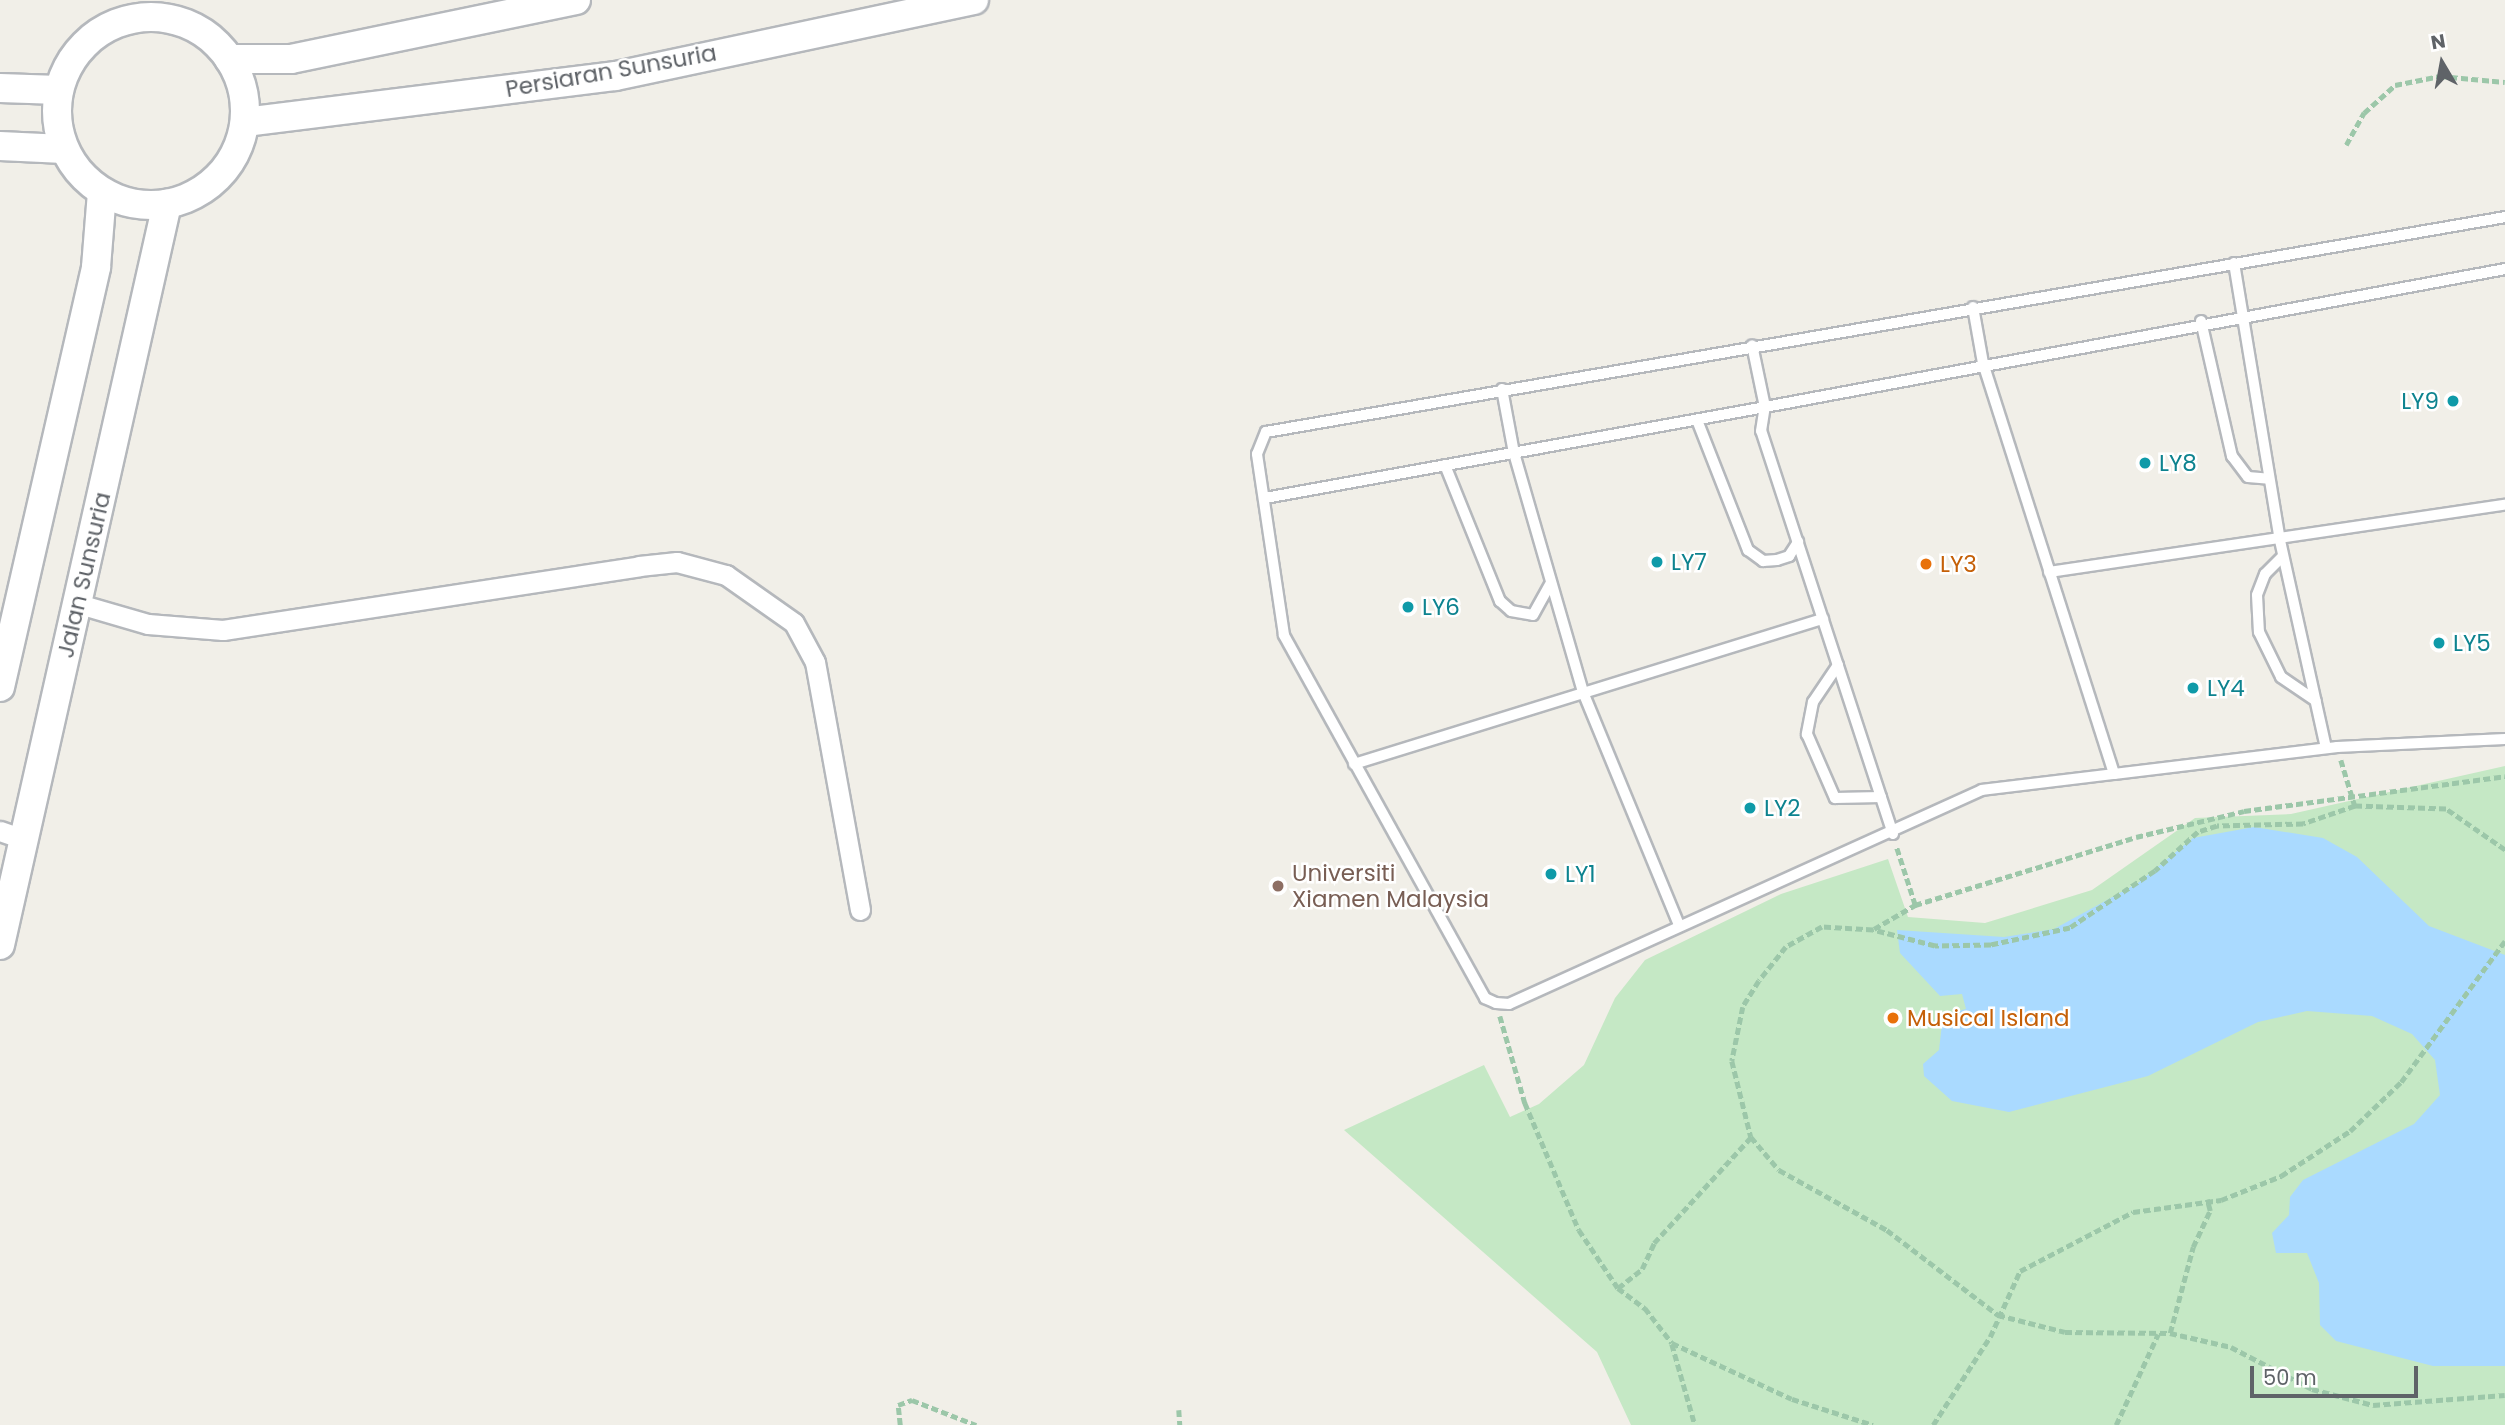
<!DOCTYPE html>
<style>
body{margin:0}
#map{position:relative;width:2505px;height:1425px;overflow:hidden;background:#f1efe8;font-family:Poppins,sans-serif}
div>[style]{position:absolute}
.green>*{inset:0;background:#c5e8c5}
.water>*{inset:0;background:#aadaff}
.path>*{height:4.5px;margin-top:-2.25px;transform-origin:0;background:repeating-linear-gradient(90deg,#9cc7a9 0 7px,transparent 0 10.5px)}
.roads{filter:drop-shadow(2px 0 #b5b8bc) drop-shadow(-2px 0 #b5b8bc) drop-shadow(0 2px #b5b8bc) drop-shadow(0 -2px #b5b8bc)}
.lane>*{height:10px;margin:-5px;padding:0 5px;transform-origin:5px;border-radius:5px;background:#fff}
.street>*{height:19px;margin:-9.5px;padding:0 9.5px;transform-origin:9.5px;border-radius:9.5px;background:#fff}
.secondary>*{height:28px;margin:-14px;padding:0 14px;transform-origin:14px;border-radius:14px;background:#fff}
.secondary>.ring{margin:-14px;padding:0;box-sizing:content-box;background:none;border:28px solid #fff;border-radius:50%}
.dots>*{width:19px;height:19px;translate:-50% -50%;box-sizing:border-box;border:4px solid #fff;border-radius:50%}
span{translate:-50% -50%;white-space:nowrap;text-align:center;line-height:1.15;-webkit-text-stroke:5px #fff;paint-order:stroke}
.street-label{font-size:23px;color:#5f6368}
.culture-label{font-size:23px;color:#0d838f}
.right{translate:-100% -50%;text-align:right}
.left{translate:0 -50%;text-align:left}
.food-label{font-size:23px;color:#c56008}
.education-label{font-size:23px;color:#785e54}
.north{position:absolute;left:2407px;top:28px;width:70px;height:70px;-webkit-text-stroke:5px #fff;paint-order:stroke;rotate:350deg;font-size:19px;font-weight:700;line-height:28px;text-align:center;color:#5f6368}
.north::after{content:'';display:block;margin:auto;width:24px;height:32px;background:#5f6368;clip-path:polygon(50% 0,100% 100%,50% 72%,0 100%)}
.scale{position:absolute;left:2250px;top:1366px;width:168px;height:32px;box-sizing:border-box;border:4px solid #5f6368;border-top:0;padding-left:9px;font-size:21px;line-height:24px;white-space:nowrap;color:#5f6368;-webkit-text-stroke:5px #fff;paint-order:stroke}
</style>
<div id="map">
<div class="green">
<i style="clip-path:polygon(2505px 766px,2505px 1425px,1631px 1425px,1597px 1352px,1344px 1130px,1484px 1065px,1510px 1117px,1539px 1104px,1584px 1065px,1615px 998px,1645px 960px,1781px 894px,1888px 859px,1908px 917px,1985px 923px,2092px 890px,2195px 818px,2291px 814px)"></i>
</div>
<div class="water">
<i style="clip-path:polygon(2254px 827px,2323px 838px,2357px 857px,2429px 926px,2505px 955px,2505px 1366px,2433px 1366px,2336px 1341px,2320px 1325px,2319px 1283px,2307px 1253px,2276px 1253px,2272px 1233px,2289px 1215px,2290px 1197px,2303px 1180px,2414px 1124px,2440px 1095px,2435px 1060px,2412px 1034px,2372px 1016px,2307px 1011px,2258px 1022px,2148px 1076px,2009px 1112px,1952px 1101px,1924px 1076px,1923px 1064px,1939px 1050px,1943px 1015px,1966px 1009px,1962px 994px,1940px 996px,1900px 953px,1897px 930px,2004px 937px,2054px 929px,2138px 883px,2193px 838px)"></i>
</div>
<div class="path">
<i style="left:2346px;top:145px;width:37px;rotate:-61deg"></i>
<i style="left:2364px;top:113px;width:42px;rotate:-42.1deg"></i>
<i style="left:2395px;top:85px;width:46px;rotate:-11.3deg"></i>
<i style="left:2440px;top:76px;width:65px;rotate:5.3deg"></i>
<i style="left:2341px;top:760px;width:48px;rotate:73.1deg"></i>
<i style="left:2505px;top:850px;width:72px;rotate:-145.2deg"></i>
<i style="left:2446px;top:809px;width:91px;rotate:-178.1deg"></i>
<i style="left:2355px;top:806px;width:55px;rotate:160.9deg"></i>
<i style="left:2303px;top:824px;width:86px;rotate:178.7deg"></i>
<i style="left:2217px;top:826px;width:20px;rotate:162deg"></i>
<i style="left:2198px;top:832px;width:58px;rotate:137.8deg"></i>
<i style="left:2155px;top:871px;width:102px;rotate:146.2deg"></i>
<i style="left:2070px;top:928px;width:81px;rotate:167.9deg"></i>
<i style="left:1991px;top:945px;width:56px;rotate:179deg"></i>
<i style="left:1935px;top:946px;width:64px;rotate:-165.5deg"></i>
<i style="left:1873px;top:930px;width:51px;rotate:-176.6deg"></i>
<i style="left:1822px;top:927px;width:41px;rotate:150.9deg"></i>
<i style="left:1786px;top:947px;width:43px;rotate:128.5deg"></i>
<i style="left:1759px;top:981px;width:31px;rotate:122deg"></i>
<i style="left:1743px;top:1007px;width:55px;rotate:101.5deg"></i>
<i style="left:1732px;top:1061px;width:78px;rotate:76deg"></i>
<i style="left:1751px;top:1137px;width:43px;rotate:49.7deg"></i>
<i style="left:1779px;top:1170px;width:124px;rotate:29.1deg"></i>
<i style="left:1887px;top:1230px;width:140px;rotate:37.4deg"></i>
<i style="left:1998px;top:1315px;width:69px;rotate:14.2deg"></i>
<i style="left:2065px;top:1332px;width:105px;rotate:0.5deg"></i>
<i style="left:2170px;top:1333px;width:63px;rotate:12.9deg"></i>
<i style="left:2231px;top:1347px;width:91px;rotate:27.4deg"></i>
<i style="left:2312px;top:1389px;width:63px;rotate:14.7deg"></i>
<i style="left:2373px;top:1405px;width:132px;rotate:-4.3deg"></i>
<i style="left:1915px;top:905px;width:231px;rotate:-17.1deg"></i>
<i style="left:2136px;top:837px;width:111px;rotate:-13.5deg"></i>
<i style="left:2244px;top:811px;width:263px;rotate:-7.6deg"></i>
<i style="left:1874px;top:929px;width:48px;rotate:-30.3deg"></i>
<i style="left:1915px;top:905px;width:62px;rotate:-107.9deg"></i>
<i style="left:1500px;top:1016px;width:91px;rotate:74deg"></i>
<i style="left:1525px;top:1103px;width:138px;rotate:67deg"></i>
<i style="left:1579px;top:1230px;width:70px;rotate:56.1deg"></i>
<i style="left:1618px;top:1288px;width:34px;rotate:37deg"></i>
<i style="left:1645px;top:1308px;width:44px;rotate:52.4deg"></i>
<i style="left:1672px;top:1343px;width:132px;rotate:25deg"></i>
<i style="left:1792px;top:1399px;width:85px;rotate:17.8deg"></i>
<i style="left:1618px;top:1288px;width:31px;rotate:-38deg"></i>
<i style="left:1642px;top:1269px;width:29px;rotate:-65deg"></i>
<i style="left:1654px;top:1243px;width:144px;rotate:-47.5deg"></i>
<i style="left:2170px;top:1333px;width:89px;rotate:-75deg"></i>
<i style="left:2193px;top:1247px;width:40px;rotate:-65deg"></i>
<i style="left:2210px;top:1211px;width:12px;rotate:-104deg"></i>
<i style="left:1672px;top:1344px;width:84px;rotate:74.1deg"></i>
<i style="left:1179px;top:1410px;width:15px;rotate:86deg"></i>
<i style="left:900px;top:1425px;width:20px;rotate:-96deg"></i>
<i style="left:898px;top:1405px;width:15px;rotate:-20deg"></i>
<i style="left:912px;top:1400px;width:69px;rotate:21.3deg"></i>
<i style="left:1933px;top:1425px;width:105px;rotate:-57.1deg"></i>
<i style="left:1990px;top:1337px;width:72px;rotate:-65.6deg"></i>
<i style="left:2020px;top:1271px;width:127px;rotate:-27.6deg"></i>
<i style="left:2133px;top:1212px;width:89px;rotate:-7.8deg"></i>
<i style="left:2221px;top:1200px;width:65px;rotate:-21.8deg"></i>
<i style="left:2281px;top:1176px;width:82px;rotate:-33.1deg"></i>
<i style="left:2350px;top:1131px;width:71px;rotate:-43.9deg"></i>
<i style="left:2401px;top:1082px;width:175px;rotate:-53.6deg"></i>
<i style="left:2116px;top:1425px;width:100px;rotate:-65.2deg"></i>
</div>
<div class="roads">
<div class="lane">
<i style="left:2234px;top:263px;width:277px;rotate:80.6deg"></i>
<i style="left:2279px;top:536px;width:217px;rotate:77.5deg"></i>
<i style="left:1973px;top:307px;width:57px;rotate:79.9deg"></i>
<i style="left:1983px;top:363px;width:431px;rotate:72.3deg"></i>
<i style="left:2114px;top:774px;width:225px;rotate:-6.9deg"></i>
<i style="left:2337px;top:747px;width:168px;rotate:-2.7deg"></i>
<i style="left:2201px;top:321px;width:139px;rotate:77.1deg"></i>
<i style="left:2232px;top:456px;width:26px;rotate:53deg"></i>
<i style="left:2248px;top:477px;width:21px;rotate:5deg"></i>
<i style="left:1502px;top:389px;width:65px;rotate:79.4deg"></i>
<i style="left:1514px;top:453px;width:249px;rotate:73.9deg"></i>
<i style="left:1583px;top:692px;width:252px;rotate:67.6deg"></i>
<i style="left:1697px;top:420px;width:140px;rotate:68.6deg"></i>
<i style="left:1748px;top:550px;width:19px;rotate:36deg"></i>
<i style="left:1763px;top:561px;width:14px;rotate:-4deg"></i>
<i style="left:1777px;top:560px;width:13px;rotate:-18deg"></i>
<i style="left:1789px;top:556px;width:17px;rotate:-57deg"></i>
<i style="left:1445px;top:465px;width:147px;rotate:68deg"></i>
<i style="left:1500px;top:601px;width:15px;rotate:42deg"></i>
<i style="left:1511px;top:611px;width:22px;rotate:10deg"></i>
<i style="left:1533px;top:615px;width:37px;rotate:-61deg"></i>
<i style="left:1265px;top:498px;width:508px;rotate:-10.31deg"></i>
<i style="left:1765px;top:407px;width:63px;rotate:-101.8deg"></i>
<i style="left:2283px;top:556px;width:25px;rotate:135deg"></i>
<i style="left:2265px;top:574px;width:22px;rotate:111deg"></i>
<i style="left:2257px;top:595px;width:37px;rotate:87deg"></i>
<i style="left:2259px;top:632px;width:50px;rotate:63.9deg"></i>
<i style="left:2281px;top:677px;width:42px;rotate:34.4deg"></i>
<i style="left:2049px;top:572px;width:461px;rotate:-8.4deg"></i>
<i style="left:1838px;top:665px;width:45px;rotate:124deg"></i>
<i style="left:1813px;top:702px;width:33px;rotate:101deg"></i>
<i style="left:1807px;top:734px;width:70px;rotate:66.4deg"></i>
<i style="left:1835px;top:798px;width:46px;rotate:-1.2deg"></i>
<i style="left:1354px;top:764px;width:491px;rotate:-17.2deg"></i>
<i style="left:2114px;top:774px;width:133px;rotate:173.1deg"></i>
<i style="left:1982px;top:790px;width:519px;rotate:155.66deg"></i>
<i style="left:1509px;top:1004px;width:13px;rotate:-176deg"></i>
<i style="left:1496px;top:1003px;width:12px;rotate:-156deg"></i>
<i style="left:1485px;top:998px;width:415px;rotate:-119deg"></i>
<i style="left:1284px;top:635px;width:183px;rotate:-98.5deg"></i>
<i style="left:1257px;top:454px;width:24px;rotate:-68deg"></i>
<i style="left:1266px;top:432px;width:1258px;rotate:-9.84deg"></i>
<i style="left:1893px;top:834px;width:424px;rotate:-108.1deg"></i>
<i style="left:1761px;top:431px;width:24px;rotate:-81deg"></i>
<i style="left:1765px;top:407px;width:753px;rotate:-10.56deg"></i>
</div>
<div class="street">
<i style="left:79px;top:604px;width:72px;rotate:16.2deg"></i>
<i style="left:148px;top:624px;width:75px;rotate:4.6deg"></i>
<i style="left:223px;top:630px;width:421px;rotate:-8.7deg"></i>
<i style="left:639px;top:566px;width:38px;rotate:-6deg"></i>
<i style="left:677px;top:562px;width:51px;rotate:14.9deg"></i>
<i style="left:726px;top:575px;width:83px;rotate:35.2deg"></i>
<i style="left:794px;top:623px;width:44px;rotate:61.7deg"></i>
<i style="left:815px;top:662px;width:252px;rotate:79.7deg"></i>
<i style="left:0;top:831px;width:21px;rotate:19deg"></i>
</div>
<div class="secondary">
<i class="ring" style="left:57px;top:17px;width:160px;height:160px"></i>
<i style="left:229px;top:59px;width:62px"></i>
<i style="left:291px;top:59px;width:291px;rotate:-11.7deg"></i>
<i style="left:0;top:88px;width:59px;rotate:1.9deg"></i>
<i style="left:245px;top:122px;width:374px;rotate:-7.1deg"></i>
<i style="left:616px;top:76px;width:366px;rotate:-12deg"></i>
<i style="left:0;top:146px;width:64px;rotate:2.7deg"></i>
<i style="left:0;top:687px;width:431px;rotate:-77.1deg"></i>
<i style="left:96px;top:267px;width:75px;rotate:-85.4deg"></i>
<i style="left:0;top:945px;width:760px;rotate:-77.3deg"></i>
</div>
</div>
<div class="dots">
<i style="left:2453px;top:401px;background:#0f9aa8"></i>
<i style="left:2145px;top:463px;background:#0f9aa8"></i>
<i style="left:1657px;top:562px;background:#0f9aa8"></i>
<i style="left:1926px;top:564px;background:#e8710a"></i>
<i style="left:1408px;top:607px;background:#0f9aa8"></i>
<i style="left:2439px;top:643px;background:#0f9aa8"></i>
<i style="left:2193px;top:688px;background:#0f9aa8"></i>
<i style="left:1750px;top:808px;background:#0f9aa8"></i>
<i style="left:1551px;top:874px;background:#0f9aa8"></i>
<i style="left:1278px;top:886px;background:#8d6e63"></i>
<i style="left:1893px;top:1018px;background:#e8710a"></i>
</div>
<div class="street-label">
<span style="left:611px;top:71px;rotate:-10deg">Persiaran Sunsuria</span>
<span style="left:84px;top:575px;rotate:-77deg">Jalan Sunsuria</span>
</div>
<div class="culture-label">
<span class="right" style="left:2439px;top:401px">LY9</span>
<span class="left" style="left:2159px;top:463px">LY8</span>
<span class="left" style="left:1671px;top:562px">LY7</span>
<span class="left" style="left:1422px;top:607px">LY6</span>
<span class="left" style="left:2453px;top:643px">LY5</span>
<span class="left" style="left:2207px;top:688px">LY4</span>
<span class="left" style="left:1764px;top:808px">LY2</span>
<span class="left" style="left:1565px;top:874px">LY1</span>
</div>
<div class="food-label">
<span class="left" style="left:1940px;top:564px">LY3</span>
<span class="left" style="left:1907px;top:1018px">Musical Island</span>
</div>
<div class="education-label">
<span class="left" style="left:1292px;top:886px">Universiti<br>Xiamen Malaysia</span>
</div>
<div class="north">N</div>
<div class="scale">50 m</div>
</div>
